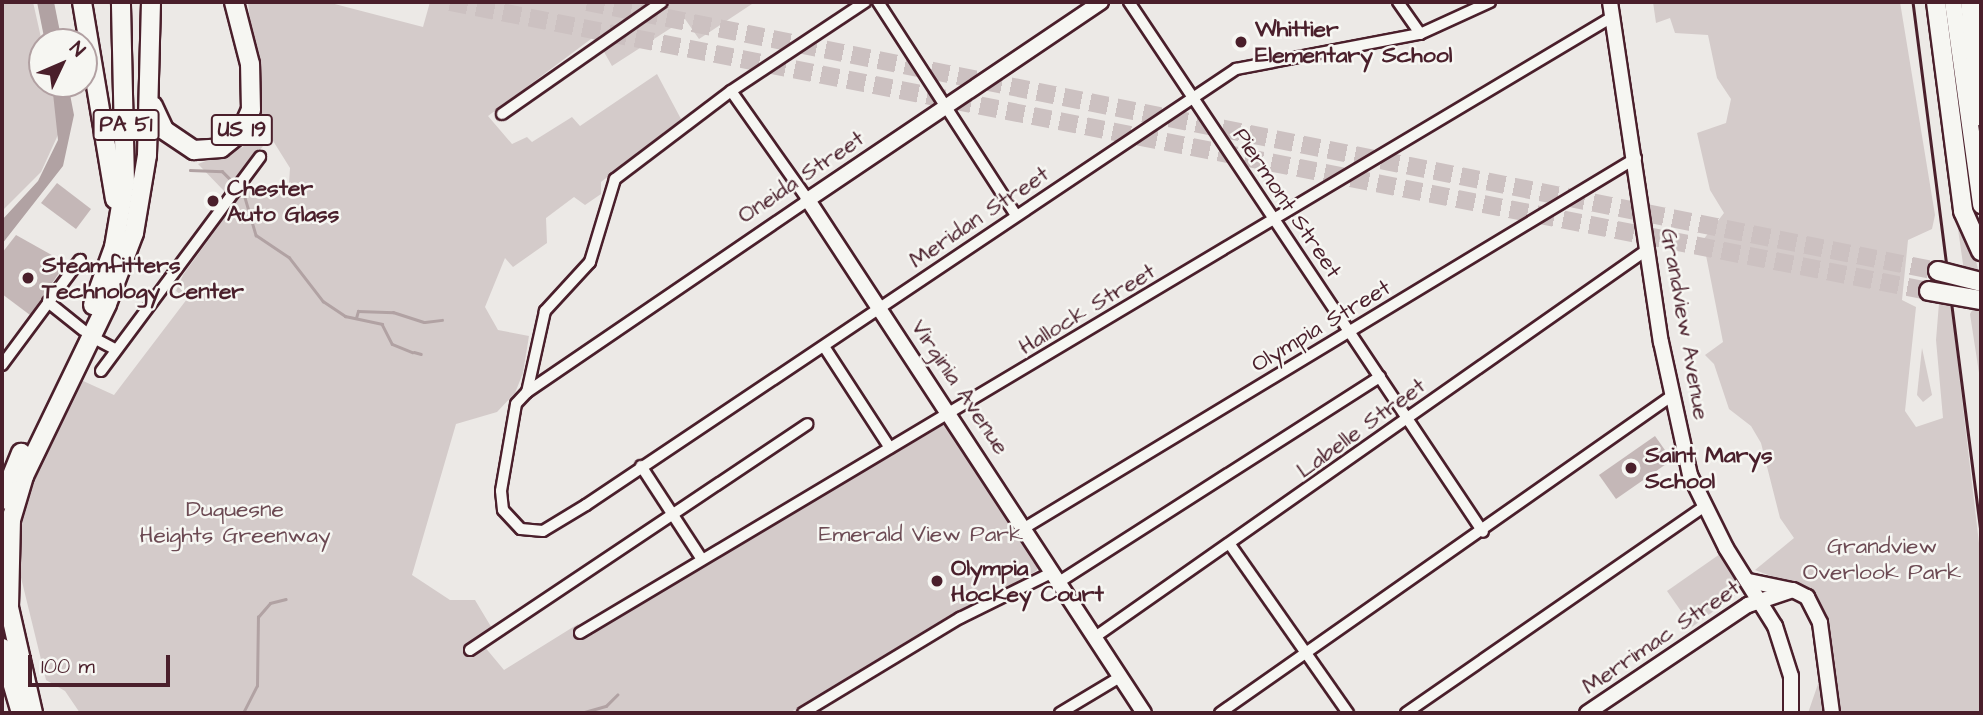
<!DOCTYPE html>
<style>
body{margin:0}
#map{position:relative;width:1983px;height:715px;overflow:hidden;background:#ece9e6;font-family:"Architects Daughter",sans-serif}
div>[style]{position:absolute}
.green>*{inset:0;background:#d4cbca}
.water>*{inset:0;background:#b1a2a3}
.stream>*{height:2.5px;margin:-1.25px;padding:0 1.25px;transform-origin:1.25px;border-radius:1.25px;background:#b1a2a3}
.building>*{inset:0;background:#c4b7b7}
.highway-tunnel>*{height:18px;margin-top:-9px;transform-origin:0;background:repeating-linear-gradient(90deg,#ccc1c1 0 18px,transparent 0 27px)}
.roads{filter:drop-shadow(2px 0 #4a1f2b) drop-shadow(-2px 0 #4a1f2b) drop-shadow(0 2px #4a1f2b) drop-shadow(0 -2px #4a1f2b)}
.street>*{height:10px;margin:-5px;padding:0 5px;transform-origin:5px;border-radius:5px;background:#f6f6f2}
.secondary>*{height:14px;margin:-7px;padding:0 7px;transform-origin:7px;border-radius:7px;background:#f6f6f2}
.primary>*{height:16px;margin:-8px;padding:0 8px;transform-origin:8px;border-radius:8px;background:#f6f6f2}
.highway>*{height:18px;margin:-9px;padding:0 9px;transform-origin:9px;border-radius:9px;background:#f6f6f2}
.rail>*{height:2.5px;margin:-1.25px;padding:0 1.25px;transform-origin:1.25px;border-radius:1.25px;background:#4a1f2b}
.bridges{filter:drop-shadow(2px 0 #4a1f2b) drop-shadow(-2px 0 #4a1f2b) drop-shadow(0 2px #4a1f2b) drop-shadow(0 -2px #4a1f2b)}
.highway-bridge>*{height:18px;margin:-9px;padding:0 9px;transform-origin:9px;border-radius:9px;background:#f6f6f2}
.dots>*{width:19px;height:19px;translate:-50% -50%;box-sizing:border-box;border:4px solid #f6f6f2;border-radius:50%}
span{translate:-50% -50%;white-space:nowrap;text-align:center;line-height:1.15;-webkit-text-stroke:5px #f6f6f2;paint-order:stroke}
.shield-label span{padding:2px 5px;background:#f6f6f2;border:2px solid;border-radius:5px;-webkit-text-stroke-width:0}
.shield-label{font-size:21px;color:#4a1f2b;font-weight:700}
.poi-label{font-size:23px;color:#4a1f2b;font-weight:700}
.left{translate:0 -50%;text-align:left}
.street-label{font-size:23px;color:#4a1f2b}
.park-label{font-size:23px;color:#6c4a53}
.frame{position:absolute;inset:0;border:4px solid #4a1f2b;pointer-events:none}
.north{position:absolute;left:28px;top:28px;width:70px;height:70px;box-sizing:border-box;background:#f6f6f2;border:2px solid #b1a0a2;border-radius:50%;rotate:46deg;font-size:19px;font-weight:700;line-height:28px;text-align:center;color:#4a1f2b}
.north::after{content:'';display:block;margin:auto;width:24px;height:32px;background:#4a1f2b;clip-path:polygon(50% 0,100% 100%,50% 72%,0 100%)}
.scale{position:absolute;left:28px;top:655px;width:142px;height:32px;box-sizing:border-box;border:4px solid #4a1f2b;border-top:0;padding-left:9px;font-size:21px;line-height:24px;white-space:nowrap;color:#4a1f2b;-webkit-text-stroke:5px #f6f6f2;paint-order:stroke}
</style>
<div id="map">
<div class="green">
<i style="clip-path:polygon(2px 2px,33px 2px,42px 42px,42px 84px,52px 84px,62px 126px,41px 172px,2px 211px)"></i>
<i style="clip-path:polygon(248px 2px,327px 2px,423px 27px,430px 2px,755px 2px,699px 39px,685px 19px,612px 66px,595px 36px,488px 116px,512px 144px,527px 137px,532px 142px,572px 117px,580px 126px,657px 74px,681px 119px,601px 182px,601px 194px,585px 205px,574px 197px,546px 218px,547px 243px,513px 267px,505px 258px,485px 307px,498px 330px,529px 336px,523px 373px,515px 393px,497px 412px,456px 424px,412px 575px,450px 600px,475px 600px,493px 630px,479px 640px,504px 670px,578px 624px,585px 635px,947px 423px,1041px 564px,1036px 571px,789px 713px,80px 713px,65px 691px,46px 680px,15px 553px,21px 517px,30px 483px,81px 380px,114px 395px,187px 299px,176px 291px,183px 275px,249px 184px,272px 190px,289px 183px,290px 168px,270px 136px,232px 190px,225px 192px,198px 164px,243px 147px,260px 113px)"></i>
<i style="clip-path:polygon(1653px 2px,1900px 2px,1935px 215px,1932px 229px,1908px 240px,1902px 300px,1916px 307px,1905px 411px,1916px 427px,1943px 418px,1936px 340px,1939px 303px,1951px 305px,1981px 560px,1979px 713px,1808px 713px,1818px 684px,1824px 683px,1826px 709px,1840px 706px,1827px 623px,1813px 592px,1755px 570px,1794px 538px,1780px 518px,1761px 443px,1751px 426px,1729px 409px,1714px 364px,1705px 355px,1723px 342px,1703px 240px,1724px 213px,1710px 190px,1697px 133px,1726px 123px,1731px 99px,1717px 78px,1708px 35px,1675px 33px,1670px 18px,1656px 23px)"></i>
<i style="clip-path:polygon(1957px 222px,1974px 252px,1979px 274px,1964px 271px)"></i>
<i style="clip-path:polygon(1974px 307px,1981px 309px,1981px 386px,1970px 314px)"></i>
<i style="clip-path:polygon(1922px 348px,1932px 395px,1923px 402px,1917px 395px)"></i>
<i style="clip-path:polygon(1720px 554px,1737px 579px,1737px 594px,1692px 627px,1667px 591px)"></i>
</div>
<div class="water">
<i style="clip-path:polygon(37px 2px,54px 2px,62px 42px,45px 42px)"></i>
<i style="clip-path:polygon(52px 84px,68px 84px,74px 115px,63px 166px,2px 244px,2px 220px,38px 181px,58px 140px)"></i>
</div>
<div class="stream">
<i style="left:190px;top:170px;width:32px;rotate:2deg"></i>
<i style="left:222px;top:171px;width:21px;rotate:45deg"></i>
<i style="left:244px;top:194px;width:43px;rotate:73.7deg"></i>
<i style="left:256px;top:235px;width:40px;rotate:34deg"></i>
<i style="left:289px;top:257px;width:56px;rotate:52.3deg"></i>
<i style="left:323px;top:301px;width:27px;rotate:34deg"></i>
<i style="left:345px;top:316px;width:38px;rotate:12deg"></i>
<i style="left:382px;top:324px;width:22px;rotate:63deg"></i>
<i style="left:392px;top:344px;width:22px;rotate:22deg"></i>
<i style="left:356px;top:318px;width:7px;rotate:-74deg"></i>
<i style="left:358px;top:311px;width:35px;rotate:2deg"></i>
<i style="left:393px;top:312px;width:32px;rotate:18deg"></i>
<i style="left:425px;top:322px;width:17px;rotate:-7deg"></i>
<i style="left:414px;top:352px;width:7px;rotate:16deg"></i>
<i style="left:243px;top:713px;width:30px;rotate:-63deg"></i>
<i style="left:257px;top:686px;width:69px;rotate:-89.2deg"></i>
<i style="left:258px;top:617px;width:18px;rotate:-49deg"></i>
<i style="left:270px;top:603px;width:16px;rotate:-14deg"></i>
<i style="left:581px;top:713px;width:26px;rotate:-16deg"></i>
<i style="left:606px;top:706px;width:16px;rotate:-45deg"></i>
</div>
<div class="building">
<i style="clip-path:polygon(57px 183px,91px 209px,76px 229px,41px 203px)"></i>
<i style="clip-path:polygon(16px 235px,66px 263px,30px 315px,2px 294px,2px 253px)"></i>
<i style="clip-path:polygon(1655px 436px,1672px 460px,1616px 499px,1599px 475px)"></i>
</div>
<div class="highway-tunnel">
<i style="left:450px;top:2px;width:1507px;rotate:11.06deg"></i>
<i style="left:587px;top:2px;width:1371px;rotate:11.27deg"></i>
</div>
<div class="roads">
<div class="street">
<i style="left:865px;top:2px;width:161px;rotate:146.4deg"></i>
<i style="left:731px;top:91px;width:146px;rotate:142.8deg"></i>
<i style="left:615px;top:179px;width:87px;rotate:106.8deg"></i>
<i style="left:590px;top:262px;width:67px;rotate:132.6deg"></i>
<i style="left:545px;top:311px;width:83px;rotate:102.5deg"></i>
<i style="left:527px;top:392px;width:16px;rotate:133deg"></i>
<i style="left:516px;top:404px;width:88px;rotate:99.8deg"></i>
<i style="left:501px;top:491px;width:19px;rotate:84deg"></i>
<i style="left:503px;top:510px;width:26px;rotate:47deg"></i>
<i style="left:521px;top:529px;width:22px;rotate:5deg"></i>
<i style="left:543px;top:531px;width:50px;rotate:-31.2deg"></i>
<i style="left:586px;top:505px;width:783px;rotate:-33.85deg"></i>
<i style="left:1236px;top:69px;width:187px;rotate:-10.8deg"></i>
<i style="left:1420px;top:34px;width:77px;rotate:-24.6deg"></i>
<i style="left:878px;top:2px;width:254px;rotate:57.1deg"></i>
<i style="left:1129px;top:2px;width:637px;rotate:56.26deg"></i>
<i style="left:1398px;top:2px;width:39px;rotate:55deg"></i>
<i style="left:502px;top:114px;width:195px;rotate:-35deg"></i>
<i style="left:48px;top:302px;width:45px;rotate:38.7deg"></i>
<i style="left:92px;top:337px;width:26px;rotate:28deg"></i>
<i style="left:825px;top:348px;width:119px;rotate:57deg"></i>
<i style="left:2px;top:365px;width:131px;rotate:-53.4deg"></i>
<i style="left:101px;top:371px;width:267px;rotate:-53.4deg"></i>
<i style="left:527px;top:392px;width:340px;rotate:-34.3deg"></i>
<i style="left:808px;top:200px;width:133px;rotate:-125.2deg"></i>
<i style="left:641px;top:466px;width:110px;rotate:56.9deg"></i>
<i style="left:1026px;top:527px;width:713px;rotate:-31.17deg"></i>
<i style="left:1231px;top:546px;width:204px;rotate:55deg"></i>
<i style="left:1059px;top:582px;width:381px;rotate:-32.6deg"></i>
<i style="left:580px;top:633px;width:1202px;rotate:-30.83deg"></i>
<i style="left:1095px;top:637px;width:676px;rotate:-35.05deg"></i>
<i style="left:470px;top:650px;width:406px;rotate:-33.8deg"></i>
<i style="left:803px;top:713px;width:184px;rotate:-31.2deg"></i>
<i style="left:960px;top:618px;width:104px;rotate:-26.3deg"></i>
<i style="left:1060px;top:713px;width:70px;rotate:-31deg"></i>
<i style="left:1220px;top:713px;width:553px;rotate:-35.07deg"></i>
<i style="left:1406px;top:713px;width:361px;rotate:-34.7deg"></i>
</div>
<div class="secondary">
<i style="left:1101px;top:2px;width:354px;rotate:146deg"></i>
<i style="left:808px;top:200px;width:613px;rotate:56.78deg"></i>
<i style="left:1610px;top:2px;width:344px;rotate:81.5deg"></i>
<i style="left:1661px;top:342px;width:136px;rotate:77.7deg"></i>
<i style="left:1690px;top:475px;width:81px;rotate:63.7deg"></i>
<i style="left:1726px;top:548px;width:92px;rotate:57.9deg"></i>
<i style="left:1775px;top:626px;width:52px;rotate:72.3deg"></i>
<i style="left:1791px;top:676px;width:37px;rotate:90deg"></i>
<i style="left:1749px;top:581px;width:44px;rotate:11.8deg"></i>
<i style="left:1587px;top:713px;width:194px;rotate:-33.9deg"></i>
<i style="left:1748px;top:605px;width:47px;rotate:-18.4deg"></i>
<i style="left:1793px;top:590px;width:16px;rotate:27deg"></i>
<i style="left:1807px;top:597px;width:29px;rotate:63deg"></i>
<i style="left:1820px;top:623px;width:91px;rotate:82.4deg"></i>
</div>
<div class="primary">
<i style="left:1953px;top:2px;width:205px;rotate:82.1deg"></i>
</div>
<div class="highway">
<i style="left:82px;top:2px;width:200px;rotate:80.5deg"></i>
<i style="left:1936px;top:2px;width:211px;rotate:82.6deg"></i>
<i style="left:1963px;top:211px;width:44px;rotate:65.8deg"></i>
<i style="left:1970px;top:2px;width:115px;rotate:84.5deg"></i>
<i style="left:153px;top:106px;width:26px;rotate:65deg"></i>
<i style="left:164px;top:130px;width:36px;rotate:34deg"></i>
<i style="left:194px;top:150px;width:27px;rotate:-4deg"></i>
<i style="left:221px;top:148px;width:26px;rotate:-39deg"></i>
<i style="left:241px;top:132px;width:24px;rotate:-66deg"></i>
<i style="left:251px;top:110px;width:46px;rotate:-91.2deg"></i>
<i style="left:250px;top:64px;width:64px;rotate:-104.5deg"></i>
<i style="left:93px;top:305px;width:62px;rotate:-70.1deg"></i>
<i style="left:114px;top:247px;width:66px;rotate:-80.4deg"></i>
<i style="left:125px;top:182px;width:180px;rotate:-91.3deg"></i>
<i style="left:2px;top:500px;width:51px;rotate:-68deg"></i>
<i style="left:2px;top:648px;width:68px;rotate:73.7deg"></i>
<i style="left:33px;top:713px;width:109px;rotate:-102.8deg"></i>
<i style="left:9px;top:607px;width:87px;rotate:-88.7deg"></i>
<i style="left:11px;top:520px;width:46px;rotate:-73.5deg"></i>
<i style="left:24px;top:476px;width:191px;rotate:-64.2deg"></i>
<i style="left:107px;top:304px;width:76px;rotate:-69.2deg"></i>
<i style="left:134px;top:233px;width:79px;rotate:-80.5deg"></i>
<i style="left:147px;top:155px;width:153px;rotate:-88.5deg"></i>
</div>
</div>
<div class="rail">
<i style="left:1913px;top:2px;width:534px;rotate:82.69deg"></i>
</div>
<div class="bridges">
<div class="highway-bridge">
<i style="left:1938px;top:271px;width:44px;rotate:14.3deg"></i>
<i style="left:1929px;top:291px;width:53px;rotate:9.8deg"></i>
</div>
</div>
<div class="dots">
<i style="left:1241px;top:42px;background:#4a1f2b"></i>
<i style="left:213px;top:201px;background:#4a1f2b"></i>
<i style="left:28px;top:278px;background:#4a1f2b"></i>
<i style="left:1631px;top:468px;background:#4a1f2b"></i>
<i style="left:937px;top:581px;background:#4a1f2b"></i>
</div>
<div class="shield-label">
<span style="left:126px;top:125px">PA 51</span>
<span style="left:242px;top:130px">US 19</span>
</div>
<div class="poi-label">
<span class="left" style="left:1255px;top:42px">Whittier<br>Elementary School</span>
<span class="left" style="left:227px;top:201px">Chester<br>Auto Glass</span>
<span class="left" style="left:42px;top:278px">Steamfitters<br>Technology Center</span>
<span class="left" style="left:1645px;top:468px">Saint Marys<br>School</span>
<span class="left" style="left:951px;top:581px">Olympia<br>Hockey Court</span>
</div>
<div class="street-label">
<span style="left:801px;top:177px;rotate:-34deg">Oneida Street</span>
<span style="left:1287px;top:203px;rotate:56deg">Piermont Street</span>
<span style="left:979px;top:217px;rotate:-34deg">Meridan Street</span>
<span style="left:1087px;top:309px;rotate:-31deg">Hallock Street</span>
<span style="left:1685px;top:324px;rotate:80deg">Grandview Avenue</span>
<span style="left:1321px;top:326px;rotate:-31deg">Olympia Street</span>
<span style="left:960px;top:387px;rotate:56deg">Virginia Avenue</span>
<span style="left:1361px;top:428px;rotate:-36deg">Labelle Street</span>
<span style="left:1661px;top:637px;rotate:-34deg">Merrimac Street</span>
</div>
<div class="park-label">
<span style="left:235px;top:522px">Duquesne<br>Heights Greenway</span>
<span style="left:921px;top:534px">Emerald View Park</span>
<span style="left:1882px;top:559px">Grandview<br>Overlook Park</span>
</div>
<div class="frame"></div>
<div class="north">N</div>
<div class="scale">100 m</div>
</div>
